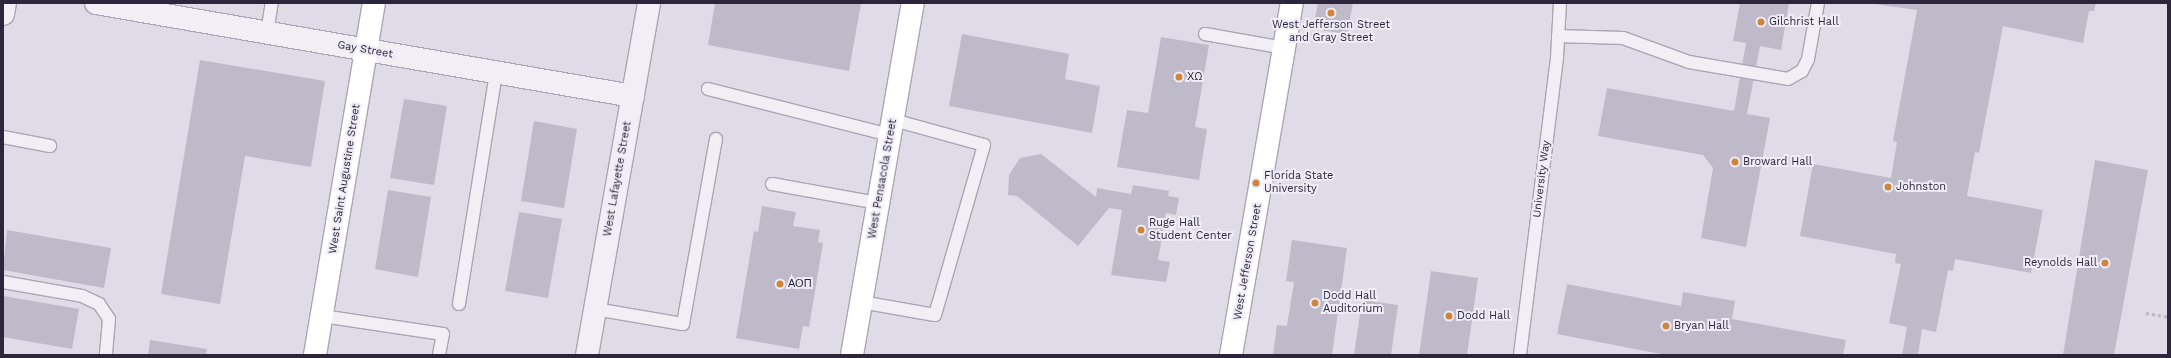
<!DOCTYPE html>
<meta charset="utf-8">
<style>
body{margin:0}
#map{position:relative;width:2171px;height:358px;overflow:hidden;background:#dfdce7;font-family:"Work Sans",sans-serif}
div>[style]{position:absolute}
.building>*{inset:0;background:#bebaca}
.path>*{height:2.5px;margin-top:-1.25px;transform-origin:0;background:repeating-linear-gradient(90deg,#bab7c1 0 3px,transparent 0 6px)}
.roads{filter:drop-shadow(1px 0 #a9a5b4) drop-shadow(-1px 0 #a9a5b4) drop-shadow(0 1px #a9a5b4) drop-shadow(0 -1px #a9a5b4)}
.lane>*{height:12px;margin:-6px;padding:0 6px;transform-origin:6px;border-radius:6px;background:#f1eff5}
.street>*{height:22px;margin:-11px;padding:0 11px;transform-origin:11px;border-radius:11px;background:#f1eff5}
.secondary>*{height:22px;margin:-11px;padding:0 11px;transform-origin:11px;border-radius:11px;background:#fff}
.dots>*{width:11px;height:11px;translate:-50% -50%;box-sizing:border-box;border:2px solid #eeecf5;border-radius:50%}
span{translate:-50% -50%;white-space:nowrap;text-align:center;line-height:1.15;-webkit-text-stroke:4px #eeecf5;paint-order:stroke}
.poi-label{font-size:11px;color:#2c263d}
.left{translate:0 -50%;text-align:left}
.right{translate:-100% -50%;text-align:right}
.street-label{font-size:11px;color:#2c263d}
.frame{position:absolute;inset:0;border:4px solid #2c263d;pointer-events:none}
</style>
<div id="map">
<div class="building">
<i style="clip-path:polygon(715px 3px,861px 3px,849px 71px,708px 45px)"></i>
<i style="clip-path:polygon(1318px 3px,1353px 3px,1347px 34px,1313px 29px)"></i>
<i style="clip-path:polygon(1740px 3px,1789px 3px,1781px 50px,1760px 46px,1747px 114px,1770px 118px,1746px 247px,1701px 238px,1713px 168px,1703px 155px,1598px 136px,1607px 88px,1734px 111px,1746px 43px,1733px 41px)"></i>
<i style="clip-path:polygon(1867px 3px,2096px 3px,2094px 11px,2089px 11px,2083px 43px,2003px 26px,1979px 153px,1975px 152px,1967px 196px,2043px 210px,2031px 273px,1955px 259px,1953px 271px,1948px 270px,1936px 332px,1922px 329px,1918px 355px,1902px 355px,1907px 327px,1889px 323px,1901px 264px,1895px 263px,1896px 254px,1800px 236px,1813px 164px,1891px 178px,1897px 142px,1893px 141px,1917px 10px)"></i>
<i style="clip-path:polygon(962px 34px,1069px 54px,1065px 79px,1100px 86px,1092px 133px,949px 106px)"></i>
<i style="clip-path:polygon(1161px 37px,1209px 45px,1195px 127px,1207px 129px,1199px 180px,1117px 167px,1127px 110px,1148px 113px)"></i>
<i style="clip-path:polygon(200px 60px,325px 81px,311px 167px,245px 156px,220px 304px,161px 294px)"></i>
<i style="clip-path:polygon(404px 99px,447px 106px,434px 185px,390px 178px)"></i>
<i style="clip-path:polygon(534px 121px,577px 129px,564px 208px,521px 201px)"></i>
<i style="clip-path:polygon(1041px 154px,1096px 197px,1097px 188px,1131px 194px,1133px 185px,1169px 191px,1168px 196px,1179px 198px,1176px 215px,1166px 213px,1158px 260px,1170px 262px,1166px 282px,1111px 275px,1122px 210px,1109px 208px,1078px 246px,1017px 196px,1008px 195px,1009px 175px,1020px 158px)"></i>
<i style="clip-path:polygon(2095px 160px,2148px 170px,2114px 355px,2063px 355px)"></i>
<i style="clip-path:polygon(388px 190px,431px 197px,418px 277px,375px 269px)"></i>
<i style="clip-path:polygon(762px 206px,796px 212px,793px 226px,820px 230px,818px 242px,823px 243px,809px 327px,803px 326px,799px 349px,736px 338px,754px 231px,758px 232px)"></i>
<i style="clip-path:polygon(519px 212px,562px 219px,548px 298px,505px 291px)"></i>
<i style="clip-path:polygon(7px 230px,111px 248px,104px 288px,3px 270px)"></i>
<i style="clip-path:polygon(1292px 240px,1347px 248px,1332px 355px,1273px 355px,1277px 325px,1287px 326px,1294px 282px,1286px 281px)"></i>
<i style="clip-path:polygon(1431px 271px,1478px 278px,1467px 355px,1419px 355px)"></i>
<i style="clip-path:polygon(1567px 284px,1681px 306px,1683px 292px,1735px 301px,1732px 319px,1846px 340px,1843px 355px,1666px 355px,1557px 334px)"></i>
<i style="clip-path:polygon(3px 296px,79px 309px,72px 349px,3px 337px)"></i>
<i style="clip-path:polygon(1362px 300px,1398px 305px,1391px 355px,1354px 355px)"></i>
<i style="clip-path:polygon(150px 340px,207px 349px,206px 355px,148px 355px)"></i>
</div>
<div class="path">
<i style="left:2146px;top:313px;width:22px;rotate:10deg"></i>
</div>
<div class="roads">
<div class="lane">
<i style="left:267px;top:33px;width:30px;rotate:-81deg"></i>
<i style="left:1205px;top:34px;width:80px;rotate:10deg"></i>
<i style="left:1558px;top:36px;width:65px;rotate:1.8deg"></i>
<i style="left:1623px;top:38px;width:70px;rotate:20deg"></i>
<i style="left:1689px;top:62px;width:100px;rotate:9.7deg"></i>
<i style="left:1788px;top:79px;width:16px;rotate:-30deg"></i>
<i style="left:1802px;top:71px;width:13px;rotate:-63deg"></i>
<i style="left:1808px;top:59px;width:57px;rotate:-79.9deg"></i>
<i style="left:708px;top:89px;width:188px;rotate:14.2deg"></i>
<i style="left:3px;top:137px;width:48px;rotate:10.8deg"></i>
<i style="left:772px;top:184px;width:108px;rotate:10.2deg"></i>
<i style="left:3px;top:282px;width:80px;rotate:10deg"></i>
<i style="left:82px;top:296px;width:19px;rotate:25deg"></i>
<i style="left:99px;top:304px;width:18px;rotate:56deg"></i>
<i style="left:109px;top:319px;width:36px;rotate:95deg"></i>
<i style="left:861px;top:302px;width:75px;rotate:10deg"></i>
<i style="left:935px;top:315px;width:177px;rotate:-73.9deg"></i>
<i style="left:984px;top:145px;width:94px;rotate:-164.6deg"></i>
<i style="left:459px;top:304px;width:234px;rotate:-80.9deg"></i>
<i style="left:595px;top:309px;width:89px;rotate:9.7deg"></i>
<i style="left:683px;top:324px;width:188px;rotate:-79.9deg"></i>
<i style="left:322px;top:316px;width:122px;rotate:8.5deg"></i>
<i style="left:443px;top:334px;width:21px;rotate:101deg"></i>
<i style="left:1520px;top:355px;width:299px;rotate:-82.9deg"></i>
<i style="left:1557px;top:58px;width:55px;rotate:-86.9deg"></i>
</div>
<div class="street">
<i style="left:96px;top:3px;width:545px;rotate:9.83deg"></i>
<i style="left:3px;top:14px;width:11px;rotate:-80deg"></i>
<i style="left:587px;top:355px;width:357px;rotate:-80deg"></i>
</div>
<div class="secondary">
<i style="left:315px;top:355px;width:357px;rotate:-80.5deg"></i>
<i style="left:852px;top:355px;width:357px;rotate:-80.2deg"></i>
<i style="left:1231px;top:355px;width:357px;rotate:-80.2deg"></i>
</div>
</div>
<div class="dots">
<i style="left:1331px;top:13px;background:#d0853d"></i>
<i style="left:1761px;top:22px;background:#d0853d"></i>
<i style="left:1179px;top:77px;background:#d0853d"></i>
<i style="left:1735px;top:162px;background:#d0853d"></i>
<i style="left:1256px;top:183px;background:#d0853d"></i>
<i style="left:1888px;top:187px;background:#d0853d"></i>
<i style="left:1141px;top:230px;background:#d0853d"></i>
<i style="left:2105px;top:263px;background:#d0853d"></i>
<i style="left:780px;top:284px;background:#d0853d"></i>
<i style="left:1315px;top:303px;background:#d0853d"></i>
<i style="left:1449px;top:316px;background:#d0853d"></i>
<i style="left:1666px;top:326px;background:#d0853d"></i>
</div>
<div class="poi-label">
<span class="left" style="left:1769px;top:22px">Gilchrist Hall</span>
<span style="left:1331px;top:32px">West Jefferson Street<br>and Gray Street</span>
<span class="left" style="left:1187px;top:77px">ΧΩ</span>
<span class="left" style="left:1743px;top:162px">Broward Hall</span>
<span class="left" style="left:1264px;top:183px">Florida State<br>University</span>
<span class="left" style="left:1896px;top:187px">Johnston</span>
<span class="left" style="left:1149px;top:230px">Ruge Hall<br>Student Center</span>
<span class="right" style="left:2097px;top:263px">Reynolds Hall</span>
<span class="left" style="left:788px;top:284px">ΑΟΠ</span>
<span class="left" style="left:1323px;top:303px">Dodd Hall<br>Auditorium</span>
<span class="left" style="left:1457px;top:316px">Dodd Hall</span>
<span class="left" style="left:1674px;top:326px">Bryan Hall</span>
</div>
<div class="street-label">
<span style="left:365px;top:50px;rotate:10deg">Gay Street</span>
<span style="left:345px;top:179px;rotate:-81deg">West Saint Augustine Street</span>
<span style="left:618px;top:179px;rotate:-80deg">West Lafayette Street</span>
<span style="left:883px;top:179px;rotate:-80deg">West Pensacola Street</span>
<span style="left:1542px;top:179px;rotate:-83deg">University Way</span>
<span style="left:1248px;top:262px;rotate:-80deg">West Jefferson Street</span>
</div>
<div class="frame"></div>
</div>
